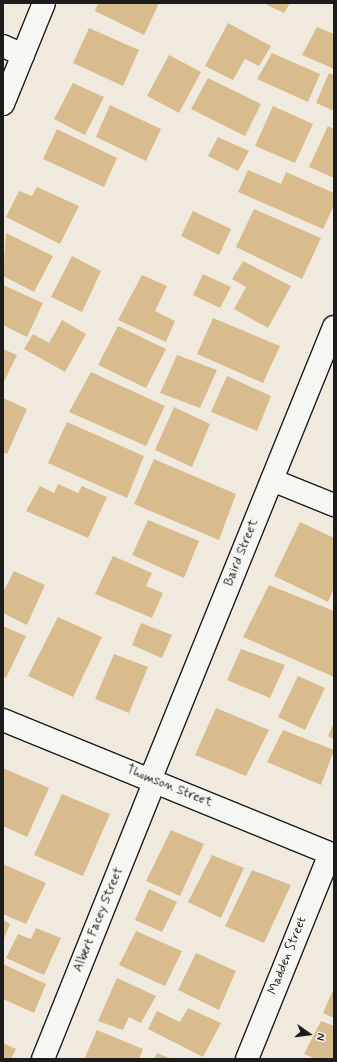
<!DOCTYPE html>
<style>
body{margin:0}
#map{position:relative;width:337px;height:1062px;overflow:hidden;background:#f0eade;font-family:Mynerve,sans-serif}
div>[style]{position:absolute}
.building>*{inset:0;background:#d9bc8d}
.roads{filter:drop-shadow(1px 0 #1c1c1c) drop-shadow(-1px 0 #1c1c1c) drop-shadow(0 1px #1c1c1c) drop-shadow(0 -1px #1c1c1c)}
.minor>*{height:22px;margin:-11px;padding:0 11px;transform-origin:11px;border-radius:11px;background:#f6f6f2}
span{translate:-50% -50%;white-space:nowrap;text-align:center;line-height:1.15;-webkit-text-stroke:3.5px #f6f6f2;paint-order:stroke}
.street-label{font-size:13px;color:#1c1c1c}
.frame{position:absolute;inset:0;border:4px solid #1c1c1c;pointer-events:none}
.north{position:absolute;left:289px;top:1014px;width:40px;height:40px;-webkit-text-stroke:3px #f6f6f2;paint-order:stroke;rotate:104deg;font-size:11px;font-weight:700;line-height:16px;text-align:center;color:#1c1c1c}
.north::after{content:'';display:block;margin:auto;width:14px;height:18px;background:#1c1c1c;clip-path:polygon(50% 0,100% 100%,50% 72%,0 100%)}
</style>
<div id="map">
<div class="building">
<i style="clip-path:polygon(98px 3px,159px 3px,144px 35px,95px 11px)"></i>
<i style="clip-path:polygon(268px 3px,290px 3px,284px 13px,267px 5px)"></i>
<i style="clip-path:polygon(228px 23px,271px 46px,259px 66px,245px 59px,233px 80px,205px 66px)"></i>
<i style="clip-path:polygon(317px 27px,334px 34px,334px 69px,302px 55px)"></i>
<i style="clip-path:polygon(89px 28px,139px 50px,123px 86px,73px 63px)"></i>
<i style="clip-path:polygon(272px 53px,320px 74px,308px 102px,257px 79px)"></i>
<i style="clip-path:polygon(169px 55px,201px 72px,179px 113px,147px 96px)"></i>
<i style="clip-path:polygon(329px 73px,334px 75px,334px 111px,316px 103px)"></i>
<i style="clip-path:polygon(208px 78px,261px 104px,245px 136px,191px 109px)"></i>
<i style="clip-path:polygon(73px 83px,104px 97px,85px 135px,54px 119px)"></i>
<i style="clip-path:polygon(110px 105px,161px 129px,146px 161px,96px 137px)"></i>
<i style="clip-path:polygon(273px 106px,313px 124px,295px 163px,255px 146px)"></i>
<i style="clip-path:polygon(328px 126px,334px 129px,334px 178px,309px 167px)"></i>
<i style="clip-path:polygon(57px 129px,117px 158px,104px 187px,43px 159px)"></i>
<i style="clip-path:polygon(218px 137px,249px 151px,238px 171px,208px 156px)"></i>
<i style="clip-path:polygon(248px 170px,281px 184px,286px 172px,334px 193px,334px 205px,323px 229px,238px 192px)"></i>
<i style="clip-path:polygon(37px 187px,79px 206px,60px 244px,6px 217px,19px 191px,32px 196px)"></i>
<i style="clip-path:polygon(254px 209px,321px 238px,302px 279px,236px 247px)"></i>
<i style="clip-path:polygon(193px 211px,231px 229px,219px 255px,181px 236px)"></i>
<i style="clip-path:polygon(6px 233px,53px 256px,34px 292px,3px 276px)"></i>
<i style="clip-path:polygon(72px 256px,101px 271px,82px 312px,51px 297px)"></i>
<i style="clip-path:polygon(243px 261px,291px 286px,268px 328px,234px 309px,246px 287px,232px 279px)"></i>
<i style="clip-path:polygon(203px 274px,231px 287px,220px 308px,193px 295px)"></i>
<i style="clip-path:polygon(142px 275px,167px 286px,155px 311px,175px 321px,166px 342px,118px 320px)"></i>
<i style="clip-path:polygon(3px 285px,43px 303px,27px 337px,3px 325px)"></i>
<i style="clip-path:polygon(213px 318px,280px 346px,263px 383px,197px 354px)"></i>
<i style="clip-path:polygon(62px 320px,86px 334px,65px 372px,24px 349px,33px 334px,49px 343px)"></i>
<i style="clip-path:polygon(118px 326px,166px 349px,146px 388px,98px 365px)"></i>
<i style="clip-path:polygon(3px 349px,17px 355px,3px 384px)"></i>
<i style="clip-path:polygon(177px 355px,217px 370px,200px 408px,160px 393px)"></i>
<i style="clip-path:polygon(91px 372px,165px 406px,146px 446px,69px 412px)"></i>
<i style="clip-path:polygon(227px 376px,271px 396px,257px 431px,211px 412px)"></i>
<i style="clip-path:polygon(3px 398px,27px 409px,7px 454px,3px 452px)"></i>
<i style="clip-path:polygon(174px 407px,210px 424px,192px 467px,155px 450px)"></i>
<i style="clip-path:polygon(67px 422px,144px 456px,127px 498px,48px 463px)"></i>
<i style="clip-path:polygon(154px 459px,236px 494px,219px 540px,134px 504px)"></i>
<i style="clip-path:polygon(58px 484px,78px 493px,82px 486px,107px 497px,88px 538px,26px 511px,40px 486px,54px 493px)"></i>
<i style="clip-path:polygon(148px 520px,199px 541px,184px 578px,132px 555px)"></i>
<i style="clip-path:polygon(300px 522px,334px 538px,334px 588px,328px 602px,274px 576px)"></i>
<i style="clip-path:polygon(113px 556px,152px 573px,146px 586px,163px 593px,152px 618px,95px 594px)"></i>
<i style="clip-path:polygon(14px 571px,45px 585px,27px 625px,3px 613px,3px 592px)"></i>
<i style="clip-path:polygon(269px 585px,334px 611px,334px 677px,243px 637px)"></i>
<i style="clip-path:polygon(58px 617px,102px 637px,73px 697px,28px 676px)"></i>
<i style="clip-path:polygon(141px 623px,172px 635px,162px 658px,132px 645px)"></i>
<i style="clip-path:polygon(3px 626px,26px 636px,6px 678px,3px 676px)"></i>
<i style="clip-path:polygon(241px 649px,285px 665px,270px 698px,227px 680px)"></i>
<i style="clip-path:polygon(114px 654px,148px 667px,129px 713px,95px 699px)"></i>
<i style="clip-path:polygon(298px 676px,325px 688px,305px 730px,278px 717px)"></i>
<i style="clip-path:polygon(216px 708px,269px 730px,246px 776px,195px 755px)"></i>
<i style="clip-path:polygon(334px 722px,334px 739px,328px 736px)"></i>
<i style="clip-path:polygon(283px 730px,334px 750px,321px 785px,267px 762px)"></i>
<i style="clip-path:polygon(3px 768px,49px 788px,27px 837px,3px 826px)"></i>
<i style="clip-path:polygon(62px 794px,110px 814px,83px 876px,34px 855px)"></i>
<i style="clip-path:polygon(171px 830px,204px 844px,180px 896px,146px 881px)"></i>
<i style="clip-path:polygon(212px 855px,244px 868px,221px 918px,188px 902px)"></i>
<i style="clip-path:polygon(3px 864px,46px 883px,26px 924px,3px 914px)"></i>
<i style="clip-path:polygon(252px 870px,291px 885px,264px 943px,225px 926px)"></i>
<i style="clip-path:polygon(149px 889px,177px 902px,162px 932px,135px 920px)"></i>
<i style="clip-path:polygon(3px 920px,10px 924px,3px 941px)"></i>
<i style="clip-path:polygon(36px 928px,61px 938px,44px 975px,6px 958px,18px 934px,31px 939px)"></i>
<i style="clip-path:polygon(136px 931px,182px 951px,165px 986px,119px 965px)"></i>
<i style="clip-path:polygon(196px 953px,236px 971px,219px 1010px,178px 990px)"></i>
<i style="clip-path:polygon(3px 964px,46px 984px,34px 1013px,3px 999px)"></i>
<i style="clip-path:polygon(117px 978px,156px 996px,141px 1023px,129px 1017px,123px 1030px,98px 1021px)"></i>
<i style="clip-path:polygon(334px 988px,334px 1018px,323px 1013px)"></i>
<i style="clip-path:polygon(188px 1008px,221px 1023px,203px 1057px,148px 1029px,157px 1011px,180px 1022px)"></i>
<i style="clip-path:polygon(321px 1021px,334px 1026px,334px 1059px,316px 1059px,304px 1054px)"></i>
<i style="clip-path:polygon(97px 1030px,143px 1049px,139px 1059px,84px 1059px)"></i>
<i style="clip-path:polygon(3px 1043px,16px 1049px,11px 1059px,3px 1059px)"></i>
<i style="clip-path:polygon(157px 1053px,172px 1059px,154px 1059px)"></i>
</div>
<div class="roads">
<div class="minor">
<i style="left:3px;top:46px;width:22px;rotate:24deg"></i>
<i style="left:3px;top:104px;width:109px;rotate:-67.9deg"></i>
<i style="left:272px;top:480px;width:67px;rotate:22deg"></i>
<i style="left:3px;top:720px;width:357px;rotate:22.2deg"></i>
<i style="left:150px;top:780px;width:489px;rotate:-67.9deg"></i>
<i style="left:43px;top:1059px;width:300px;rotate:-68.1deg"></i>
<i style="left:247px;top:1059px;width:221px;rotate:-68deg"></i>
</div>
</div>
<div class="street-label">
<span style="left:242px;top:553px;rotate:-68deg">Baird Street</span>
<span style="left:169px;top:787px;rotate:22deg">Thomson Street</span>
<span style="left:99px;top:920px;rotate:-68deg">Albert Facey Street</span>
<span style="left:288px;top:956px;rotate:-68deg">Madden Street</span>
</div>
<div class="frame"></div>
<div class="north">N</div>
</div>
